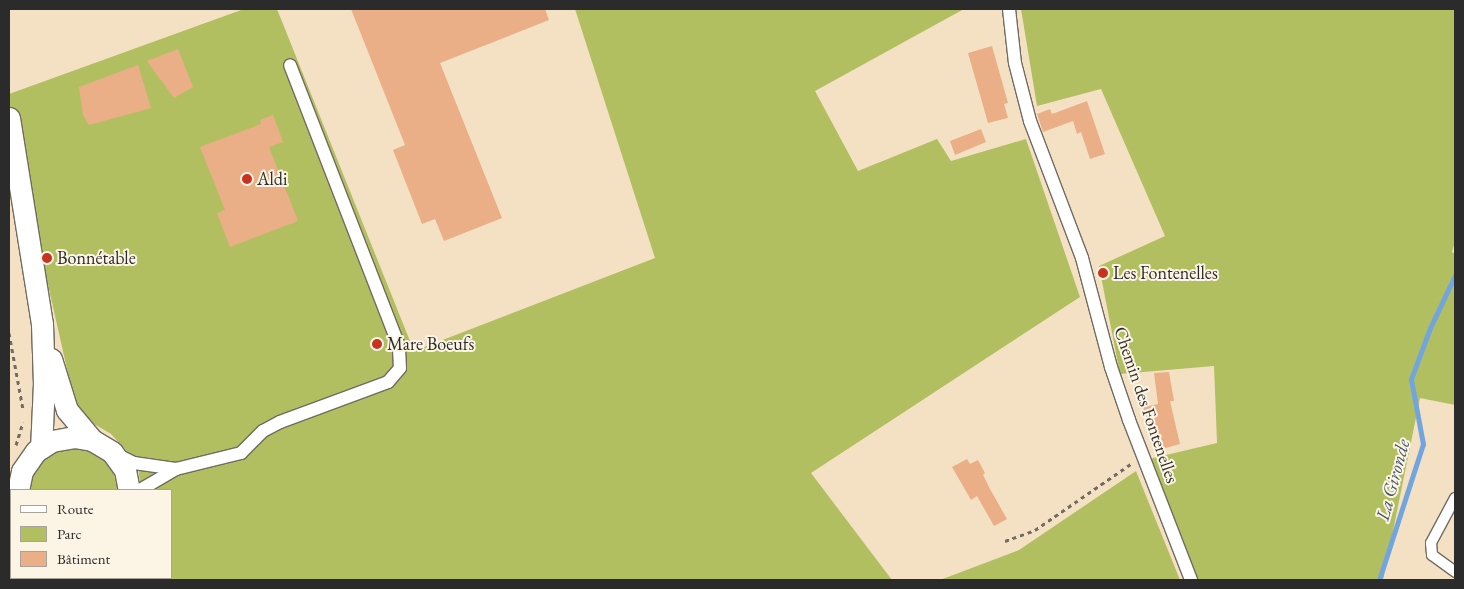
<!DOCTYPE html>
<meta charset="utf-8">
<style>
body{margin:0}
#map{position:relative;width:1464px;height:589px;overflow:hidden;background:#f4e1c4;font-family:"EB Garamond",serif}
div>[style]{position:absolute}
.green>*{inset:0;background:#b2bf61}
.stream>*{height:5px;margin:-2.5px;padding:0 2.5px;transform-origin:2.5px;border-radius:2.5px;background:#72a5dd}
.building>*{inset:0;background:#eaaf87}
.path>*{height:3px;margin-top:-1.5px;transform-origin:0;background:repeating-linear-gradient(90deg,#716b61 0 4px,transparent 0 8px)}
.roads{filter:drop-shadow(1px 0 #716b61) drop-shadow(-1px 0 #716b61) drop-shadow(0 1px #716b61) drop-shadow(0 -1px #716b61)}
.pedestrian>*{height:10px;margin:-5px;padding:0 5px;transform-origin:5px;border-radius:5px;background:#fff}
.minor>*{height:12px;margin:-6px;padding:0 6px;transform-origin:6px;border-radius:6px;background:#fff}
.primary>*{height:21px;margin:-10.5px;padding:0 10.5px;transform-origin:10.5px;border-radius:10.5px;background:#fff}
.dots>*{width:14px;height:14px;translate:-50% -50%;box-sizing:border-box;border:2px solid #fcf5e5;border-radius:50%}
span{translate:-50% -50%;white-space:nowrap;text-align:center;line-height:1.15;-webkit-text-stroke:4px #fcf5e5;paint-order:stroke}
.poi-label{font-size:18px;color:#2b2b2b}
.left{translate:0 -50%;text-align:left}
.street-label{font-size:18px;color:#2b2b2b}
.water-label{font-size:19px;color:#445669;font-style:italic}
.frame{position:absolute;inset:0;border:10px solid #2b2b2b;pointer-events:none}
.legend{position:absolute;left:10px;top:489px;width:162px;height:90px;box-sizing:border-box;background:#fcf5e5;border:1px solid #a8a49b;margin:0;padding:6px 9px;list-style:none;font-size:15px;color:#2b2b2b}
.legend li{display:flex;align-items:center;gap:10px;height:25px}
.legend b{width:25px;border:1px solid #a8a49b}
</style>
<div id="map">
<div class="green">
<i style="clip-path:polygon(244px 9px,277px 9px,414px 351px,655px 258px,575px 9px,964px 9px,815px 91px,858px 171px,937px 139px,951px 161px,1026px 139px,1080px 297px,811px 473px,892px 580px,115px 580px,115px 578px,171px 578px,171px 490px,141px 490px,138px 467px,132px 457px,111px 434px,84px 418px,74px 400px,9px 112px,9px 94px)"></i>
<i style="clip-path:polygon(1021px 9px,1455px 9px,1455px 242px,1452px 252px,1455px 254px,1455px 405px,1420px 398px,1383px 580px,1198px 580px,1149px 459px,1217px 443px,1214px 366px,1120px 374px,1099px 266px,1165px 236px,1101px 89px,1037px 106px)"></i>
<i style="clip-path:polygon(77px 447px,92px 451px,104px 459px,113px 471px,118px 490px,27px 490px,30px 476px,38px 463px,49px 454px,63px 448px)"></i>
<i style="clip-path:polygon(1136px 471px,1180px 580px,940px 580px,1019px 550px)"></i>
</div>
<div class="stream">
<i style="left:1379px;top:580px;width:143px;rotate:-72.1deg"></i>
<i style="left:1423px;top:444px;width:66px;rotate:-100.5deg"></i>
<i style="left:1411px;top:379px;width:54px;rotate:-69.6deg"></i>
<i style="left:1430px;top:328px;width:59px;rotate:-64.7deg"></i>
</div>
<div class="building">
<i style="clip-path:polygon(351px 9px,545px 9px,549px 20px,440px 63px,502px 218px,444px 241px,435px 219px,422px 224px,393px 150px,405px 145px)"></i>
<i style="clip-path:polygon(992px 46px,1008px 103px,1004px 104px,1008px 118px,988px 123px,968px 53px)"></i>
<i style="clip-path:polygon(178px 49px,193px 87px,174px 98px,147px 61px)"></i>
<i style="clip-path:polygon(138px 65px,151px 108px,89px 125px,83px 115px,79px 87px)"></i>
<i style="clip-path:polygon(1087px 101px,1105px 154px,1090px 159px,1081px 132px,1077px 134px,1073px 121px,1043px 132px,1037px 114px,1050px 109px,1052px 114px)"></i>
<i style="clip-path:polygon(273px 115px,283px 142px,269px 147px,298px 221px,230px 247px,217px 213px,225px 210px,200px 147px,261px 124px,260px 120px)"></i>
<i style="clip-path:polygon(981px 129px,986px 142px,955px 155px,950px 141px)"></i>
<i style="clip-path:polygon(1169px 372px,1174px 401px,1170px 401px,1180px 444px,1155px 451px,1143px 407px,1158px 404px,1154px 373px)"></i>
<i style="clip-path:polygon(967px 459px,970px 464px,978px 460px,985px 473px,983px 475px,990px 489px,1007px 519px,994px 526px,977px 496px,971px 500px,952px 467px)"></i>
</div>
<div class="path">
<i style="left:9px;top:333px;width:77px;rotate:79.6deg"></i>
<i style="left:16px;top:445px;width:24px;rotate:-73deg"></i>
<i style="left:1005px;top:541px;width:32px;rotate:-20deg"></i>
<i style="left:1035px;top:530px;width:118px;rotate:-34.6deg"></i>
<i style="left:9px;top:542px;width:2px;rotate:27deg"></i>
<i style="left:52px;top:578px;width:2px;rotate:63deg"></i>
</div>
<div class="roads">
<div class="pedestrian">
<i style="left:1455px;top:498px;width:51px;rotate:118.1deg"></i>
<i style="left:1431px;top:543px;width:12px;rotate:85deg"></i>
<i style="left:1432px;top:555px;width:29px;rotate:36deg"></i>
</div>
<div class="minor">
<i style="left:1009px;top:9px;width:54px;rotate:83.7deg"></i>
<i style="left:1015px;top:63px;width:60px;rotate:75.5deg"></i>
<i style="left:1030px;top:121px;width:147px;rotate:69.2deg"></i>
<i style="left:1082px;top:258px;width:113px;rotate:75.1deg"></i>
<i style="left:1111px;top:367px;width:56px;rotate:71.2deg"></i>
<i style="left:1129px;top:420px;width:172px;rotate:68.8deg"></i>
<i style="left:118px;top:455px;width:18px;rotate:27deg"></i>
<i style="left:134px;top:463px;width:42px;rotate:8.1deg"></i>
<i style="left:140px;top:490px;width:42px;rotate:-30.3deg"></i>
<i style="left:176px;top:469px;width:67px;rotate:-13.8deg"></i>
<i style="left:241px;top:453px;width:31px;rotate:-45deg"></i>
<i style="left:263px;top:431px;width:19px;rotate:-28deg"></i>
<i style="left:280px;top:422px;width:115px;rotate:-20.3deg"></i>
<i style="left:388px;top:382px;width:18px;rotate:-49deg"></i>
<i style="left:400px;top:368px;width:22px;rotate:-93deg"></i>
<i style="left:399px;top:346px;width:301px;rotate:-111.2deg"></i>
<i style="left:9px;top:523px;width:2px"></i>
</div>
<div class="primary">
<i style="left:9px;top:118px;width:209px;rotate:80.9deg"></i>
<i style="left:42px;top:324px;width:59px;rotate:88.1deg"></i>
<i style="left:44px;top:383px;width:65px;rotate:92.6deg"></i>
<i style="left:51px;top:359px;width:53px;rotate:72.6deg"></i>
<i style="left:67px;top:410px;width:39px;rotate:50deg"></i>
<i style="left:18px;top:490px;width:19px;rotate:-78deg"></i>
<i style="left:22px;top:471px;width:24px;rotate:-55deg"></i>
<i style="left:36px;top:451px;width:19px;rotate:-32deg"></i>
<i style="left:52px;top:441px;width:22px;rotate:-10deg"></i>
<i style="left:74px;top:437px;width:18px;rotate:9deg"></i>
<i style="left:92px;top:440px;width:23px;rotate:31deg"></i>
<i style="left:112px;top:452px;width:22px;rotate:54deg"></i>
<i style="left:125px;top:470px;width:20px;rotate:79deg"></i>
<i style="left:76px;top:578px;width:2px;rotate:63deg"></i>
<i style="left:97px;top:578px;width:2px;rotate:63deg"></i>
</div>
</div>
<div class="dots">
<i style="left:247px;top:179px;background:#c8321e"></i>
<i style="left:47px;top:258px;background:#c8321e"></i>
<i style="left:1103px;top:273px;background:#c8321e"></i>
<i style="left:377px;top:344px;background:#c8321e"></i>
</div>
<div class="poi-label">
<span class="left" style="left:257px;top:179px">Aldi</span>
<span class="left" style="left:57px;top:258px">Bonnétable</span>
<span class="left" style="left:1113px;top:273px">Les Fontenelles</span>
<span class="left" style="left:387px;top:344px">Mare Boeufs</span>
</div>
<div class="street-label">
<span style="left:1146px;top:405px;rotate:71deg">Chemin des Fontenelles</span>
</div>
<div class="water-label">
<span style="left:1393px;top:480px;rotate:-75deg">La Gironde</span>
</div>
<div class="frame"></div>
<ul class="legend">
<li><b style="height:6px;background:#fff"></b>Route</li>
<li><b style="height:14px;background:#b2bf61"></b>Parc</li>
<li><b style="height:14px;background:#eaaf87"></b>Bâtiment</li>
</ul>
</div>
